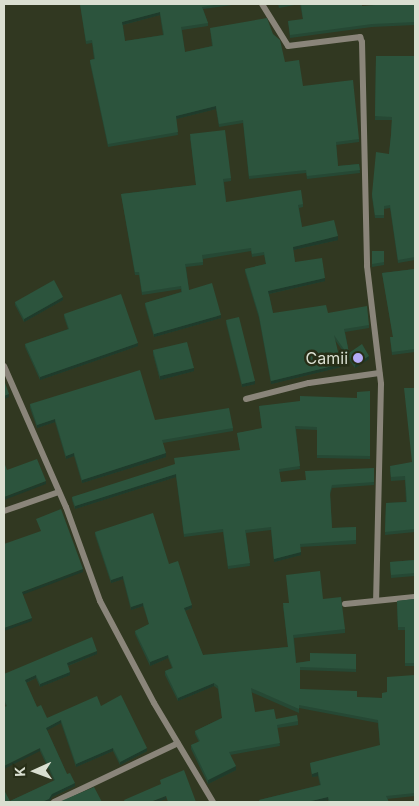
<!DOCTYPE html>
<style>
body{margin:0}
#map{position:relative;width:419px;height:806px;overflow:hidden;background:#313821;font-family:Inter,sans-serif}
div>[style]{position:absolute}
.minor>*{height:6px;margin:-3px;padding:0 3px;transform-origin:3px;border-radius:3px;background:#8a857a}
.wall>*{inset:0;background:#264834}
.shaded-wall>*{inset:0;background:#1f3b2b}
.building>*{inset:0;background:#2c543d}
.dots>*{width:14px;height:14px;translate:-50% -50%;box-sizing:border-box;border:2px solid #272e17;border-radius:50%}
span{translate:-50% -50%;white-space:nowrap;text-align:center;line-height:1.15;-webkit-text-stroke:5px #272e17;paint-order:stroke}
.poi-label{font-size:16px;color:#dadfd1}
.right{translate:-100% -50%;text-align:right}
.frame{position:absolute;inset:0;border:5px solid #dadfd1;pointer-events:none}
.north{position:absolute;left:10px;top:746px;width:50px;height:50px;-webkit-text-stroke:4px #272e17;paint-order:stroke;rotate:268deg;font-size:14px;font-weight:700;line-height:20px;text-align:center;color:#dadfd1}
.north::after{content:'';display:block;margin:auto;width:18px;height:22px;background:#dadfd1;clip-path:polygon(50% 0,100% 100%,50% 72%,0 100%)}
</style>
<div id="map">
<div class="minor">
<i style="left:262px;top:4px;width:49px;rotate:58.2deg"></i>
<i style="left:288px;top:46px;width:73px;rotate:-7.1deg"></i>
<i style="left:360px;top:37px;width:5px;rotate:68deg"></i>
<i style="left:362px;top:42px;width:224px;rotate:88.7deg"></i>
<i style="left:367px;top:266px;width:119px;rotate:83.2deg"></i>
<i style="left:381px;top:384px;width:216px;rotate:91.3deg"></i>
<i style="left:4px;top:366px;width:154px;rotate:66.3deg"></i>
<i style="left:66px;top:507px;width:100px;rotate:70.1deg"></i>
<i style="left:100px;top:601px;width:115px;rotate:62.1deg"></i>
<i style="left:154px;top:703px;width:115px;rotate:59.2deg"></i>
<i style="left:246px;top:399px;width:65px;rotate:-14.3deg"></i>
<i style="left:309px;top:383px;width:71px;rotate:-8.1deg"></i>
<i style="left:4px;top:511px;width:58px;rotate:-19.1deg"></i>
<i style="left:345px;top:604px;width:70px;rotate:-5.7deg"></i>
<i style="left:54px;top:802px;width:137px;rotate:-25.4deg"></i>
</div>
<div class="wall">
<i style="clip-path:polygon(evenodd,80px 4px,240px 4px,203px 9px,208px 23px,208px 26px,182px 30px,185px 52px,212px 46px,210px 28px,285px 62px,303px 86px,359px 139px,359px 142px,336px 145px,338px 166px,359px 164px,360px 173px,307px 179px,306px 173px,249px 179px,243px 123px,219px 127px,216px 109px,176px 119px,178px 135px,108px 147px,90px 63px,90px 60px,94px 59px,92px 43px,86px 44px,80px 4px,160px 15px,163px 35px,125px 41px,123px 25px,160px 15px)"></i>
<i style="clip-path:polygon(278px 4px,362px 4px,362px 6px,415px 4px,415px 25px,372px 27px,290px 38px,288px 21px,303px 20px,300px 4px,279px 8px)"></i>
<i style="clip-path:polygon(376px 56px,415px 56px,415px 260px,398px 263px,390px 208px,384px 209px,384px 218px,375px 218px,372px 197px,372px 194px,389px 154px,391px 135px,392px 120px,375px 120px)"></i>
<i style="clip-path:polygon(190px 137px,231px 178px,231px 181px,224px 182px,226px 202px,303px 204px,303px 207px,299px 208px,302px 227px,338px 240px,293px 250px,295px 262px,325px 281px,269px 294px,273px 313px,328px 313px,369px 325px,369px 328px,345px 332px,349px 353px,369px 359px,355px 368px,335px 340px,341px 367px,271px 384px,259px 318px,245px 272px,245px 269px,266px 264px,264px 255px,252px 257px,251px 251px,203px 259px,203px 265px,186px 267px,189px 290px,221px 318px,154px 337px,145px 306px,145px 303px,181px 292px,181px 289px,142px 295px,139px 275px,135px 275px,121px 194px,196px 185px)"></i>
<i style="clip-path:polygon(372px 251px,384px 251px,384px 265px,372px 267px)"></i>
<i style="clip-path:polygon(415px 269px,415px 352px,392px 355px,390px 337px,393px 337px,382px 273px)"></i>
<i style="clip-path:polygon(63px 300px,24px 322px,15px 305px,15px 302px)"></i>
<i style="clip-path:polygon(64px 314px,138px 346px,40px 380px,25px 347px,25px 344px,68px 329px,64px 317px)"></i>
<i style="clip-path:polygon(226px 320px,255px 384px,242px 387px,226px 323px)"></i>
<i style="clip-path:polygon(153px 350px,194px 371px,160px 380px,153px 354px)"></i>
<i style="clip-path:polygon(415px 388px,415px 532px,385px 535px,386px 503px,406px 502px,405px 480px,391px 481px,390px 469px,412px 462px)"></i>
<i style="clip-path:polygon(370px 391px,370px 459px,317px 458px,317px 430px,296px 429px,300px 469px,279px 472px,281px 482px,305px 480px,374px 468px,374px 485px,332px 488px,330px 495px,332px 528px,356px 527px,356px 544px,300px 547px,301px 555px,274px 562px,271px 530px,246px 533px,250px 566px,228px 569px,223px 532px,184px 537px,176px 477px,75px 509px,72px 500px,72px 497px,240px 450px,237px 433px,262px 429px,259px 406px,357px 398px)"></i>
<i style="clip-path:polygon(30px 404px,155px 420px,233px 428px,233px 431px,163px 443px,166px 457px,82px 483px,74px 456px,66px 459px,55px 422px,37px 428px,30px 408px)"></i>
<i style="clip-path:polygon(95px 532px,169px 564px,192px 608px,185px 611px,203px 655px,288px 647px,283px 606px,323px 599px,345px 629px,345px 633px,294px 638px,296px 663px,356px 654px,356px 672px,300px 670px,300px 689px,357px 697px,382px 698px,387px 692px,415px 675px,415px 796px,387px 799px,389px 802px,328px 802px,328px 800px,320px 802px,259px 802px,259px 800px,320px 785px,318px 776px,312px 777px,310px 763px,380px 746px,378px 723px,299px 708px,299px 713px,251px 692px,255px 712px,276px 719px,298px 721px,298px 725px,277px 728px,280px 746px,230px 755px,236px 770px,208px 784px,191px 749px,191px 745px,199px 742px,195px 734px,195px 731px,222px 718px,218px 689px,214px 686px,178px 701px,165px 675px,165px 671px,172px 668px,168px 658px,150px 666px,135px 634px,135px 631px,149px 624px,143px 606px,131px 610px,123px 579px,111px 583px,95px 535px)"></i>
<i style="clip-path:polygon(415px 560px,415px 576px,391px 578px,390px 562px)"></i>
<i style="clip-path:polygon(415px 599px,415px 666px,405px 666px,405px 630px,398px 630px,397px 601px)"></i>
<i style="clip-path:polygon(97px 654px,68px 666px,70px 675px,40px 687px,36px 678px,26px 683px,37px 707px,47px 718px,101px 706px,147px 751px,120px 765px,113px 751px,76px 767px,61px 723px,47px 730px,67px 774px,75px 786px,52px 797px,49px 802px,4px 802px,10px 801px,54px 781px,40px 751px,6px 706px,4px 702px,4px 674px)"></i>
</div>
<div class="shaded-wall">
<i style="clip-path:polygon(160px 12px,160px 15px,122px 25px,122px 22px)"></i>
<i style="clip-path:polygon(216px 106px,216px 109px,176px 119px,176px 116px)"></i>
<i style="clip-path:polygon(338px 236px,338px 240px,293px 250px,293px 247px)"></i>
<i style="clip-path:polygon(325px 278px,325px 281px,268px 294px,268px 291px)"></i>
<i style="clip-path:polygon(63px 297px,63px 300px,24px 322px,24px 319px)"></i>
<i style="clip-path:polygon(221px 315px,221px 318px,154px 337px,154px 334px)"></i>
<i style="clip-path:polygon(138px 343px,138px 346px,40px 380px,40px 377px)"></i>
<i style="clip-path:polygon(369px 356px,369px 359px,355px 368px,355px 365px)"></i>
<i style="clip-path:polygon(341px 364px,341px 367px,271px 384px,271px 381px)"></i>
<i style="clip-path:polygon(194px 368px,194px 371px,160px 380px,160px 376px)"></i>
<i style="clip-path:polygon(255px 381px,255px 384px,242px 387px,242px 384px)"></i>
<i style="clip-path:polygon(9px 394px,9px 397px,4px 399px,4px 396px)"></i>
<i style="clip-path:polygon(55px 419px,55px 422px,37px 428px,37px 425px)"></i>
<i style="clip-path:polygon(74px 453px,74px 456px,66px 459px,66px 456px)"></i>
<i style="clip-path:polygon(166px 453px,166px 457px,82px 483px,82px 480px)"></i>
<i style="clip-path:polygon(176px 474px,176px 477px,75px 509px,75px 506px)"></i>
<i style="clip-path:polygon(46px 481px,46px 484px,4px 500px,4px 497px)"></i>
<i style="clip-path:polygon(301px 552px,301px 555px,274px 562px,274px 559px)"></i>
<i style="clip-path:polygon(83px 569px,83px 572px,22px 595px,22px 592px)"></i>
<i style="clip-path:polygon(123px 576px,123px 579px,111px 583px,111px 580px)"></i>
<i style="clip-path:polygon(143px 603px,143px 606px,131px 610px,131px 607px)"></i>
<i style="clip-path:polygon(192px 605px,192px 608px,184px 611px,184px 608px)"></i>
<i style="clip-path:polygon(32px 618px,32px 621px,4px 631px,4px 628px)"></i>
<i style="clip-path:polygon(97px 651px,97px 654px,67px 666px,67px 663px)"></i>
<i style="clip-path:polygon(168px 655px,168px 658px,150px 666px,150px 662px)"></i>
<i style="clip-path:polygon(70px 672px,70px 675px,40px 687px,40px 684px)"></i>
<i style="clip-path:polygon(36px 675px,36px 678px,25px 683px,25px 680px)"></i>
<i style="clip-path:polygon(214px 683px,214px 686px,178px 701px,178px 698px)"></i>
<i style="clip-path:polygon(61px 720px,61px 723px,46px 731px,46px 728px)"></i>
<i style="clip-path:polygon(40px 748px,40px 751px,4px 769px,4px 766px)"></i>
<i style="clip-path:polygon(113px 748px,113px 751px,76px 767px,76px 764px)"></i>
<i style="clip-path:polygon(147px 748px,147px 751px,120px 765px,120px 762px)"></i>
<i style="clip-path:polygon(236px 766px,236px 770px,208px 784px,208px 780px)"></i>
<i style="clip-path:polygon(318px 772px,318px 776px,312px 777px,312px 774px)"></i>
<i style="clip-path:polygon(75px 783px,75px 786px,52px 797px,49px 802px,42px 802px,52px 794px)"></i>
<i style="clip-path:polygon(166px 796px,166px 799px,158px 802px,153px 802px,153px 801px)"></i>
<i style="clip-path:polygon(328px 797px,328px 800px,320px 802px,307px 802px)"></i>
</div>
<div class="building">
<i style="clip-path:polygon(evenodd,80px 4px,220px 4px,202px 7px,208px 23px,181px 27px,185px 52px,213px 46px,210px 28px,267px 18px,273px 34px,280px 40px,285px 62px,299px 60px,303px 86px,353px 80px,359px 139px,336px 142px,338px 166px,359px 164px,360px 170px,307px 176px,306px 170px,249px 176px,243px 120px,219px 124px,216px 106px,176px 116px,178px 132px,108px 144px,90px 60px,95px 59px,92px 40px,86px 41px,80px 4px,160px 12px,164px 35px,125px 41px,122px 22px,160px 12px)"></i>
<i style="clip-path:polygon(301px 4px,362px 4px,362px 6px,388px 4px,415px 4px,415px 22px,372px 24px,290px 35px,288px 21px,303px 19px)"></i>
<i style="clip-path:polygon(376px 56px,415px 56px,415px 257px,398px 260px,390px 205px,384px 206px,384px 215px,375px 215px,372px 194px,376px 152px,389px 154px,391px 135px,392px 117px,375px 116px)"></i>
<i style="clip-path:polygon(225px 130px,231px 178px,223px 179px,226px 202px,301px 190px,303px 204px,298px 205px,302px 227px,334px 220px,338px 236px,293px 247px,295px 262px,322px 258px,325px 278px,268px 291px,273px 313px,326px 305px,328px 313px,367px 306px,369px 325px,344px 329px,349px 353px,362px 344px,369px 356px,355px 365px,334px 335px,341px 364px,271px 381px,259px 315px,245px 269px,266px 264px,264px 252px,252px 254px,251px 248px,202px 255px,203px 262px,185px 264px,189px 290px,212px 283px,221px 315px,154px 334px,145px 303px,182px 292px,181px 286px,142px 292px,139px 272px,135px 272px,121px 194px,196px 185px,190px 134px)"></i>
<i style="clip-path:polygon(372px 251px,384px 251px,384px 262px,372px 264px)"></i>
<i style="clip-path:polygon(415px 269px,415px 349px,392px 352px,390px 337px,393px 337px,382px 273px)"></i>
<i style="clip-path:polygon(54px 280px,63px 297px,24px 319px,15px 302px)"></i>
<i style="clip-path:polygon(121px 294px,138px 343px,40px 377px,25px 344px,69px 329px,64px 314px)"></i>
<i style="clip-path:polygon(239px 317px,255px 381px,242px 384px,226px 320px)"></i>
<i style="clip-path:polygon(187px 342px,194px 368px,160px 376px,153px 350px)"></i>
<i style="clip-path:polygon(140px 370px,155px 420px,229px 408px,233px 428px,162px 440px,166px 453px,82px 480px,74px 453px,66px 456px,55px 419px,37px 425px,30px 404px)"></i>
<i style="clip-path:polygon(4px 380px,9px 394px,4px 396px)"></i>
<i style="clip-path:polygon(404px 388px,415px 388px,415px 529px,385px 532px,386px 503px,407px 502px,405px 476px,391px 477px,390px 466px,412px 462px)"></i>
<i style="clip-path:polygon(370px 391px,370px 456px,317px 455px,317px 427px,295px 426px,300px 466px,279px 469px,281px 482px,306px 480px,305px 471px,374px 468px,374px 482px,332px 485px,330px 492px,332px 528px,356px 527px,356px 540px,300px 544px,301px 552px,274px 559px,271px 527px,245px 530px,250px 563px,228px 566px,223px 529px,184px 534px,176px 474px,75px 506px,72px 497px,175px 464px,174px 458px,240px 450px,237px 433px,262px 428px,259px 406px,300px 401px,300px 396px,357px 398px,357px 392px)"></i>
<i style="clip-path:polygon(37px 459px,46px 481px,4px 497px,4px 462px,7px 470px)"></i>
<i style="clip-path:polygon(61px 509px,83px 569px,22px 592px,32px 618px,4px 628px,4px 544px,41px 531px,36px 519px)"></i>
<i style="clip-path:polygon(153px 513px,169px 564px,178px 561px,192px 605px,184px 608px,203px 655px,288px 647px,283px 603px,289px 603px,286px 575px,320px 571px,323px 599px,341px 597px,345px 629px,293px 635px,296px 663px,310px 661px,310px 653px,356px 654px,356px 669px,300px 667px,300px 689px,357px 691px,357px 697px,382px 698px,382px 693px,387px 692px,387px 677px,415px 675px,415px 793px,386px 796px,389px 802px,330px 802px,328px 797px,307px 802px,260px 802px,259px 800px,321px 785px,318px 772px,312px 774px,310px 763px,380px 745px,378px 720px,299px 705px,299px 709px,251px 688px,255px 712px,274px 709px,276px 719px,297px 715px,298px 721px,277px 725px,280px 743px,229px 752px,236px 766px,208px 780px,191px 745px,200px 741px,195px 731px,222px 718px,218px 686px,214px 683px,178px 698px,165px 671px,173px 668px,168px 655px,150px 662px,135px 631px,149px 624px,143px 603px,131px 607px,123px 576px,111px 580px,95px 532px)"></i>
<i style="clip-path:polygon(415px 560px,415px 573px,391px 575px,390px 562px)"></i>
<i style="clip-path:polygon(415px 599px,415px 663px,405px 663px,405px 627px,398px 627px,397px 601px)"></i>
<i style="clip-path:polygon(92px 637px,97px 651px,67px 663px,70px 672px,40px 684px,36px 675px,25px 680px,37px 707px,41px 705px,47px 718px,97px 696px,101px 706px,121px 695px,147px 748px,120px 762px,113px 748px,76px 764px,61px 720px,46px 728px,67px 774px,70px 773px,75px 783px,52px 794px,49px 799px,42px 802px,4px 802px,4px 790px,10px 801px,55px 780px,40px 748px,4px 766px,4px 707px,7px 706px,4px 699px,4px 674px)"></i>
<i style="clip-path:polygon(184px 770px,196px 802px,168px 802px,166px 796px,153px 801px,154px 802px,125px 802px,124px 800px,161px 784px,160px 780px)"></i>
<i style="clip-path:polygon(94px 787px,102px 802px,59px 802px)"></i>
</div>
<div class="dots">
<i style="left:358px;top:358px;background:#b5acf8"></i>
</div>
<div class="poi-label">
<span class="right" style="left:348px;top:358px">Camii</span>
</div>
<div class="frame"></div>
<div class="north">K</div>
</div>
